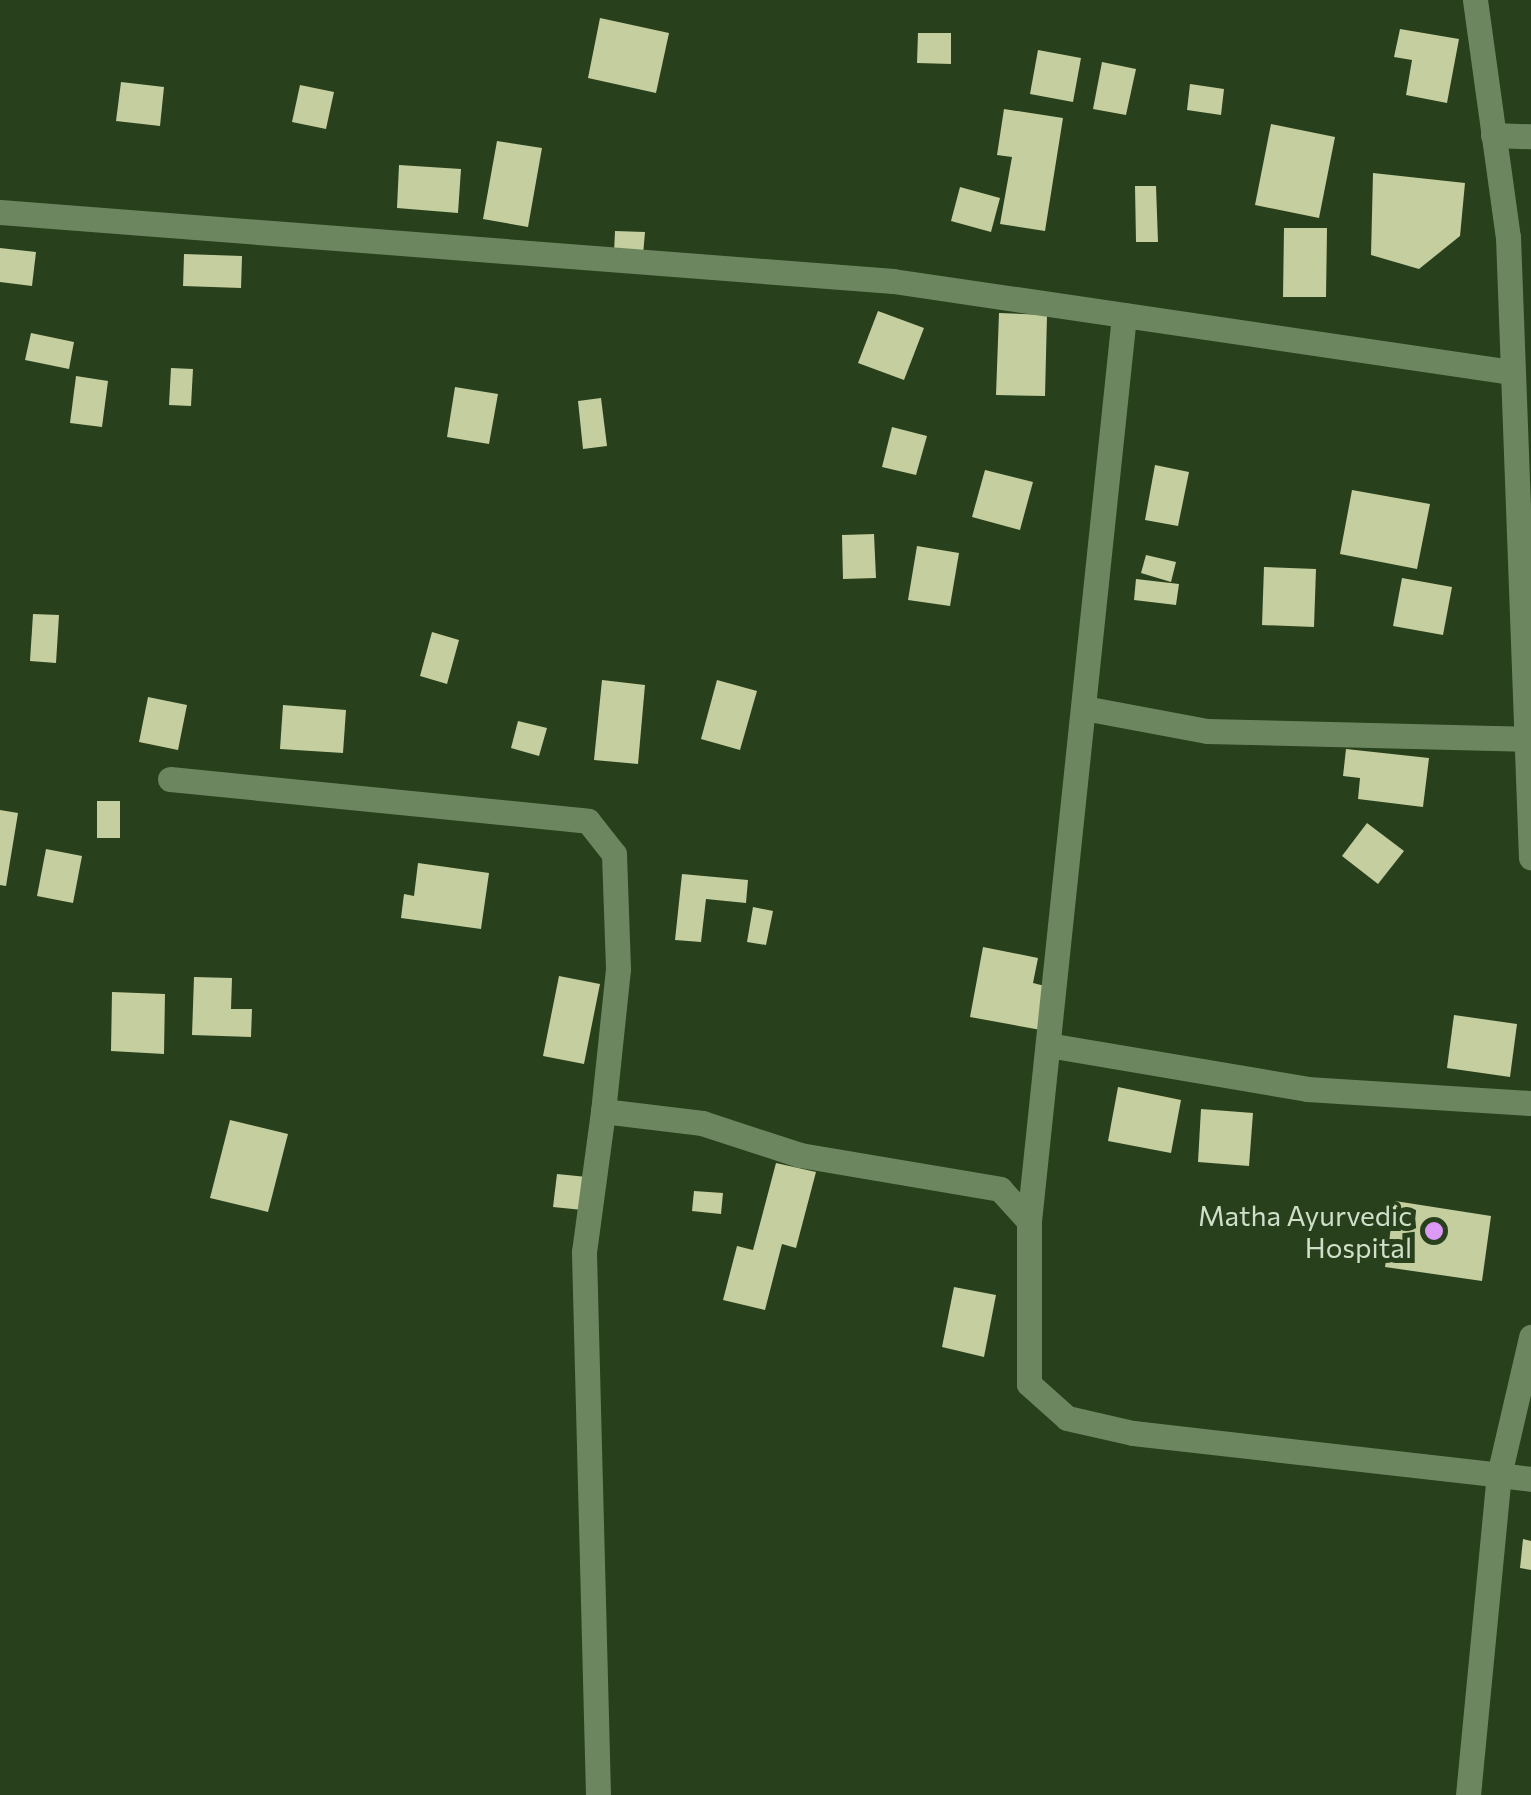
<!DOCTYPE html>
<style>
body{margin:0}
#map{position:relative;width:1531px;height:1795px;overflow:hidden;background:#28401c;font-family:Commissioner,sans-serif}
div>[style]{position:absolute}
.building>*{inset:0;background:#c5ce9e}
.minor>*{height:25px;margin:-12.5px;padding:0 12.5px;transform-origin:12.5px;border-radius:12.5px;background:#6c8760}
.tertiary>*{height:25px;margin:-12.5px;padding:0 12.5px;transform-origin:12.5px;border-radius:12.5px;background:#6c8760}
.secondary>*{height:25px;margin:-12.5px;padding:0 12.5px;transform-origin:12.5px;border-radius:12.5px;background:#6c8760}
.dots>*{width:28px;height:28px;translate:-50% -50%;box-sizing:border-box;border:5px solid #28401c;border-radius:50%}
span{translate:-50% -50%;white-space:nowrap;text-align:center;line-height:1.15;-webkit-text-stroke:10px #28401c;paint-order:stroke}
.poi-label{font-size:28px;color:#d0dfca}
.right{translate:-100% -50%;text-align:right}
</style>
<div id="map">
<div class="building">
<i style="clip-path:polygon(600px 18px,669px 33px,656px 93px,588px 78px)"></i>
<i style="clip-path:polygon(1400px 29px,1459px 39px,1447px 103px,1406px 95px,1412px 60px,1394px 57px)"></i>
<i style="clip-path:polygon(918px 33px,951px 33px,951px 64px,917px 63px)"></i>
<i style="clip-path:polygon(1038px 50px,1081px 58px,1073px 102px,1030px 94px)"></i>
<i style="clip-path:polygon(1102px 62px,1136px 69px,1126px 115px,1093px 109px)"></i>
<i style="clip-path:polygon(121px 82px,164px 87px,160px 126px,116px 121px)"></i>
<i style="clip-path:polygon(1190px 84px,1224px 89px,1221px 115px,1187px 110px)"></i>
<i style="clip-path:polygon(300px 85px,334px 92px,326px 129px,292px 122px)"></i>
<i style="clip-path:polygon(1004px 109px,1063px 118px,1045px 231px,1000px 224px,1012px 157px,997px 155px)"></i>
<i style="clip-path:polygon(1271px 124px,1335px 137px,1319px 218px,1255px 205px)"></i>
<i style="clip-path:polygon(497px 141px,542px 148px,528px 227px,483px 219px)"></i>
<i style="clip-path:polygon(399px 165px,461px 169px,458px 213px,397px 208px)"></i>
<i style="clip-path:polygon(1373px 173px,1465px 183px,1460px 236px,1419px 269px,1371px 255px)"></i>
<i style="clip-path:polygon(1135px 186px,1156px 186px,1158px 242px,1136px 242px)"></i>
<i style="clip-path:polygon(960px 187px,1000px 198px,991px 232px,951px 221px)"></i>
<i style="clip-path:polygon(1284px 228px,1327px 228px,1326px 297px,1283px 297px)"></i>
<i style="clip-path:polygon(615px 231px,645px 232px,643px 255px,614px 253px)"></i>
<i style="clip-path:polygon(0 248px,36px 252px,32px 286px,0 282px)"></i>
<i style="clip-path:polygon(184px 254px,242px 256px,241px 288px,183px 286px)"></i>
<i style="clip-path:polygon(878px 311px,924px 328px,904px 380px,858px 363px)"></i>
<i style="clip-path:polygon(999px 313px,1047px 315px,1045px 396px,996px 395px)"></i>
<i style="clip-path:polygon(31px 333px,74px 342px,69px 369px,25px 360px)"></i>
<i style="clip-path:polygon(171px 368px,193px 369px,191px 406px,169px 405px)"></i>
<i style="clip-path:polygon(76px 376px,108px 381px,102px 427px,70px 423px)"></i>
<i style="clip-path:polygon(455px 387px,498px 394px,489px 444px,447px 437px)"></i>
<i style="clip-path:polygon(601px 398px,607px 446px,583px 449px,578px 401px)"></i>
<i style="clip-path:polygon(892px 427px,927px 436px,916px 475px,882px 467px)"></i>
<i style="clip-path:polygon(1155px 465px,1189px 472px,1178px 526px,1145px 520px)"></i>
<i style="clip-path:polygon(985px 470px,1033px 482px,1020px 530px,972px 517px)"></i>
<i style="clip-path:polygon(1352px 490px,1430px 504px,1417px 569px,1340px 554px)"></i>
<i style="clip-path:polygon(874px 534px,876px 578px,843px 579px,842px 535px)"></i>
<i style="clip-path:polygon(917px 546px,959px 553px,950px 606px,908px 600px)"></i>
<i style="clip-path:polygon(1146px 555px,1176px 562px,1171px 582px,1141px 573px)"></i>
<i style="clip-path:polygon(1264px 567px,1316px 569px,1314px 627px,1262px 625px)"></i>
<i style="clip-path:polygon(1402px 578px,1452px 587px,1443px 635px,1393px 626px)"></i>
<i style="clip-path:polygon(1136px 579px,1179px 584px,1176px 605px,1134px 600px)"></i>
<i style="clip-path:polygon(33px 614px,59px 615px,56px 663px,30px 661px)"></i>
<i style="clip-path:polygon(432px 632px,459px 640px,447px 684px,420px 676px)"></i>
<i style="clip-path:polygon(602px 680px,645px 685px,638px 764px,594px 760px)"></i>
<i style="clip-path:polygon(717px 680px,757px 691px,740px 750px,701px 739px)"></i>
<i style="clip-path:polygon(148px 697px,187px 705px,178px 750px,139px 742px)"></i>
<i style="clip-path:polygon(283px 705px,346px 710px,343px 753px,280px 749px)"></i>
<i style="clip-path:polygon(518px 721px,547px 728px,539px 756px,511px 748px)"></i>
<i style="clip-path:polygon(1346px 749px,1429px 758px,1423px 807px,1358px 799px,1360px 778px,1343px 776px)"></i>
<i style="clip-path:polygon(97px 801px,120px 801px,120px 838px,97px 838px)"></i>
<i style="clip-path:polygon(0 810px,18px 813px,6px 886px,0 885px)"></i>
<i style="clip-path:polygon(1367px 823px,1404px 851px,1378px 884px,1342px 856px)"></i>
<i style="clip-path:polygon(46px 849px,82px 856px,73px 903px,37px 896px)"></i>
<i style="clip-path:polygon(418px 863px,489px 873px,481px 929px,401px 918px,404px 894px,414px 896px)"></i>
<i style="clip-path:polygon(682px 874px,748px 880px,746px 903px,706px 899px,701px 942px,675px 940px)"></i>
<i style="clip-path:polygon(753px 907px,773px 911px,766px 945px,747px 942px)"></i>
<i style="clip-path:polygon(983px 947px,1038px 958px,1033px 983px,1049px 987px,1041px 1030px,970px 1017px)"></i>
<i style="clip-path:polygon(559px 976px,600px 984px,584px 1064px,543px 1056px)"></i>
<i style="clip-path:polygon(194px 977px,232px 978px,231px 1009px,252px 1009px,251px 1037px,192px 1035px)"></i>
<i style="clip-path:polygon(112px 992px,165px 994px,164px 1054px,111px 1051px)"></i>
<i style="clip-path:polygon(1454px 1015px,1517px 1024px,1510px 1077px,1447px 1068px)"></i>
<i style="clip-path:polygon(1118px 1087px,1181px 1100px,1171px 1153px,1108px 1141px)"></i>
<i style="clip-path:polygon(1201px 1109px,1253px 1113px,1249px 1166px,1198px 1162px)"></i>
<i style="clip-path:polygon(230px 1120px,288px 1134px,268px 1212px,210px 1198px)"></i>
<i style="clip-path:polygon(776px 1163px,816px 1172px,796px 1248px,782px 1244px,765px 1310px,723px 1300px,737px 1246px,753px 1250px)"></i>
<i style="clip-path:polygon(557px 1174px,587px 1177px,583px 1210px,553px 1207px)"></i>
<i style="clip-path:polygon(694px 1191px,723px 1193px,721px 1214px,692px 1211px)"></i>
<i style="clip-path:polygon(1395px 1201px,1491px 1216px,1482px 1281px,1385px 1267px)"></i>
<i style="clip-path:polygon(954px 1287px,996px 1295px,984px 1357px,942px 1347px)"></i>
<i style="clip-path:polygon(1523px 1539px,1531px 1541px,1531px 1570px,1520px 1568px)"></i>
</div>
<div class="minor">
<i style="left:1493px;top:135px;width:38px;rotate:2deg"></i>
<i style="left:0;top:212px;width:896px;rotate:4.42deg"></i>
<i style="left:893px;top:281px;width:626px;rotate:8.36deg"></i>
<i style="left:1084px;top:708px;width:125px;rotate:10.6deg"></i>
<i style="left:1207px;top:731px;width:317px;rotate:1.4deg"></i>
<i style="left:170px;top:779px;width:420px;rotate:5.7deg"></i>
<i style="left:588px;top:821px;width:42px;rotate:51.8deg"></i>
<i style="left:614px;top:854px;width:115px;rotate:88deg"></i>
<i style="left:618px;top:969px;width:143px;rotate:96deg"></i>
<i style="left:603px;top:1111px;width:100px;rotate:6.9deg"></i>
<i style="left:702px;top:1123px;width:103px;rotate:18.1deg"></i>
<i style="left:800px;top:1155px;width:203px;rotate:9.6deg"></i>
<i style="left:1000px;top:1189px;width:43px;rotate:47.8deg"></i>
<i style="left:1029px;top:1221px;width:163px;rotate:90deg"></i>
<i style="left:1029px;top:1384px;width:51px;rotate:41.8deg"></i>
<i style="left:1067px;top:1418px;width:68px;rotate:12.8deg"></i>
<i style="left:1133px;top:1433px;width:368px;rotate:6.5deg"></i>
<i style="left:1048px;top:1045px;width:263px;rotate:9.6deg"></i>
<i style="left:1307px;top:1089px;width:224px;rotate:3.6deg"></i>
<i style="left:1029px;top:1221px;width:911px;rotate:-84.01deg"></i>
<i style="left:598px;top:1795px;width:543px;rotate:-91.48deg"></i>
<i style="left:584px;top:1252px;width:142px;rotate:-82.3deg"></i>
</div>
<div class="tertiary">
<i style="left:1475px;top:0;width:239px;rotate:82.1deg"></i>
<i style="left:1508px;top:237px;width:621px;rotate:87.88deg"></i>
<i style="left:1499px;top:1475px;width:142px;rotate:-76.9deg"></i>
</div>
<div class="secondary">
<i style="left:1468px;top:1795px;width:321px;rotate:-84.5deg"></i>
<i style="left:1499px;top:1475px;width:32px;rotate:7deg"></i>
</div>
<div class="dots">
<i style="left:1434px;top:1231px;background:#dc99f5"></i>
</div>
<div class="poi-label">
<span class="right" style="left:1412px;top:1231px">Matha Ayurvedic<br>Hospital</span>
</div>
</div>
